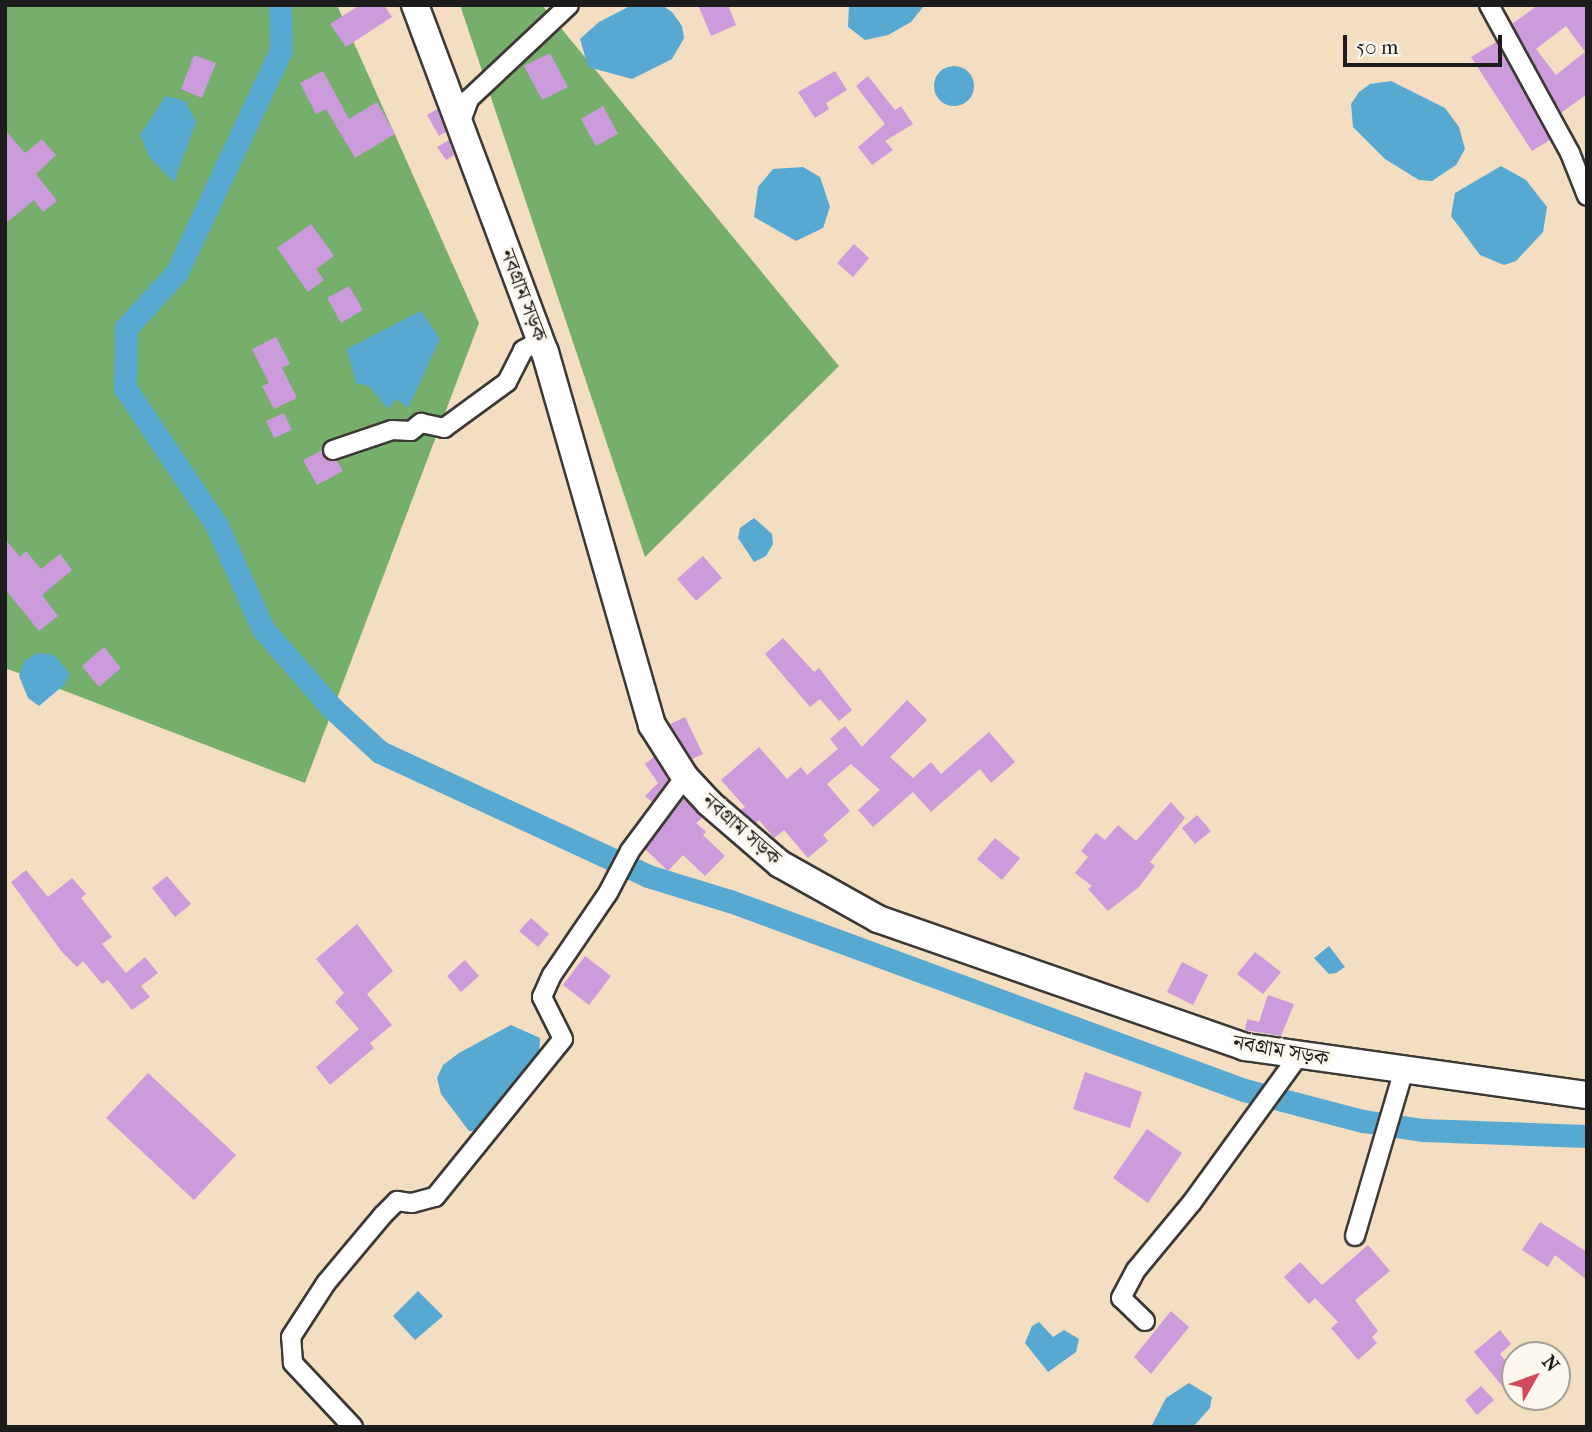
<!DOCTYPE html>
<meta charset="utf-8">
<style>
body{margin:0}
#map{position:relative;width:1592px;height:1432px;overflow:hidden;background:#f3dec1;font-family:"IM FELL French Canon","Noto Serif Bengali",serif}
div>[style]{position:absolute}
.forest>*{inset:0;background:#76ae6c}
.water>*{inset:0;background:#57a9d2}
.round{border-radius:50%}
.canal>*{height:23px;margin:-11.5px;padding:0 11.5px;transform-origin:11.5px;border-radius:11.5px;background:#57a9d2}
.building>*{inset:0;background:#cb9bdc}
.roads{filter:drop-shadow(2px 0 #3c3935) drop-shadow(-2px 0 #3c3935) drop-shadow(0 2px #3c3935) drop-shadow(0 -2px #3c3935)}
.minor>*{height:18px;margin:-9px;padding:0 9px;transform-origin:9px;border-radius:9px;background:#fff}
.secondary>*{height:26px;margin:-13px;padding:0 13px;transform-origin:13px;border-radius:13px;background:#fff}
span{translate:-50% -50%;white-space:nowrap;text-align:center;line-height:1.15;-webkit-text-stroke:6px #fbf7ec;paint-order:stroke}
.street-label{font-size:21px;color:#1c1c1c}
.frame{position:absolute;inset:0;border:7px solid #1c1c1c;pointer-events:none}
.north{position:absolute;left:1501px;top:1341px;width:70px;height:70px;box-sizing:border-box;background:#fbf7ec;border:2px solid #a29f99;border-radius:50%;rotate:50deg;font-size:19px;font-weight:700;line-height:28px;text-align:center;color:#1c1c1c}
.north::after{content:'';display:block;margin:auto;width:24px;height:32px;background:#d1495b;clip-path:polygon(50% 0,100% 100%,50% 72%,0 100%)}
.scale{position:absolute;left:1343px;top:35px;width:159px;height:32px;box-sizing:border-box;border:4px solid #1c1c1c;border-top:0;padding-left:9px;font-size:21px;line-height:24px;white-space:nowrap;color:#1c1c1c;-webkit-text-stroke:5px #fbf7ec;paint-order:stroke}
</style>
<div id="map">
<div class="forest">
<i style="clip-path:polygon(5px 5px,337px 5px,479px 323px,305px 783px,5px 668px)"></i>
<i style="clip-path:polygon(460px 5px,542px 5px,839px 366px,645px 557px)"></i>
</div>
<div class="water">
<i style="clip-path:polygon(632px 5px,662px 5px,672px 12px,682px 26px,684px 38px,672px 59px,632px 79px,588px 67px,580px 39px,599px 22px)"></i>
<i style="clip-path:polygon(849px 5px,922px 5px,923px 7px,911px 22px,888px 35px,865px 40px,848px 27px)"></i>
<i class="round" style="left:934px;top:66px;width:40px;height:40px"></i>
<i style="clip-path:polygon(1391px 81px,1445px 108px,1459px 127px,1465px 149px,1456px 165px,1432px 181px,1419px 180px,1385px 159px,1353px 127px,1351px 104px,1359px 92px,1370px 84px)"></i>
<i style="clip-path:polygon(166px 96px,185px 101px,196px 122px,174px 182px,150px 158px,140px 135px)"></i>
<i style="clip-path:polygon(1501px 166px,1526px 180px,1547px 207px,1543px 232px,1516px 261px,1504px 265px,1480px 255px,1451px 216px,1455px 193px)"></i>
<i style="clip-path:polygon(803px 167px,820px 177px,830px 207px,823px 228px,796px 241px,754px 217px,758px 187px,773px 169px)"></i>
<i style="clip-path:polygon(421px 311px,440px 339px,408px 408px,397px 399px,388px 409px,369px 386px,356px 383px,347px 349px)"></i>
<i style="clip-path:polygon(754px 518px,772px 534px,773px 544px,766px 556px,754px 562px,738px 538px,740px 528px)"></i>
<i style="clip-path:polygon(38px 653px,54px 655px,70px 674px,64px 685px,39px 706px,28px 698px,19px 676px,24px 661px)"></i>
<i style="clip-path:polygon(1329px 946px,1345px 967px,1336px 973px,1329px 974px,1314px 958px)"></i>
<i style="clip-path:polygon(511px 1025px,540px 1038px,539px 1057px,476px 1131px,469px 1131px,441px 1094px,437px 1078px,443px 1065px,459px 1053px)"></i>
<i style="clip-path:polygon(418px 1291px,443px 1316px,415px 1340px,393px 1316px)"></i>
<i style="clip-path:polygon(1039px 1322px,1053px 1337px,1064px 1330px,1079px 1339px,1076px 1352px,1048px 1372px,1025px 1343px,1032px 1326px)"></i>
<i style="clip-path:polygon(1189px 1383px,1212px 1397px,1210px 1408px,1193px 1427px,1151px 1427px,1166px 1398px)"></i>
</div>
<div class="canal">
<i style="left:280px;top:5px;width:45px;rotate:88.7deg"></i>
<i style="left:281px;top:50px;width:245px;rotate:115.1deg"></i>
<i style="left:177px;top:272px;width:76px;rotate:132.3deg"></i>
<i style="left:126px;top:328px;width:60px;rotate:91deg"></i>
<i style="left:125px;top:388px;width:164px;rotate:56.2deg"></i>
<i style="left:216px;top:524px;width:115px;rotate:65.9deg"></i>
<i style="left:263px;top:629px;width:105px;rotate:48.9deg"></i>
<i style="left:332px;top:708px;width:65px;rotate:42.5deg"></i>
<i style="left:380px;top:752px;width:295px;rotate:24.8deg"></i>
<i style="left:648px;top:876px;width:86px;rotate:17deg"></i>
<i style="left:730px;top:901px;width:548px;rotate:20.19deg"></i>
<i style="left:1244px;top:1090px;width:123px;rotate:14.6deg"></i>
<i style="left:1363px;top:1121px;width:61px;rotate:8.5deg"></i>
<i style="left:1423px;top:1130px;width:164px;rotate:2.1deg"></i>
</div>
<div class="building">
<i style="clip-path:polygon(360px 5px,384px 5px,392px 17px,346px 47px,330px 24px)"></i>
<i style="clip-path:polygon(698px 5px,728px 5px,736px 25px,711px 36px)"></i>
<i style="clip-path:polygon(evenodd,1538px 5px,1587px 5px,1587px 94px,1561px 113px,1512px 24px,1538px 5px,1566px 26px,1585px 52px,1556px 75px,1536px 49px,1566px 26px)"></i>
<i style="clip-path:polygon(1496px 42px,1550px 140px,1532px 151px,1471px 57px)"></i>
<i style="clip-path:polygon(550px 53px,568px 87px,542px 100px,524px 66px)"></i>
<i style="clip-path:polygon(194px 55px,216px 63px,202px 98px,181px 89px)"></i>
<i style="clip-path:polygon(323px 71px,349px 119px,377px 102px,395px 134px,355px 158px,326px 109px,316px 114px,300px 83px)"></i>
<i style="clip-path:polygon(835px 71px,847px 90px,826px 103px,829px 109px,815px 118px,798px 92px)"></i>
<i style="clip-path:polygon(868px 76px,895px 110px,901px 106px,913px 124px,885px 141px,893px 150px,872px 165px,858px 147px,885px 124px,856px 86px)"></i>
<i style="clip-path:polygon(603px 106px,618px 134px,596px 146px,581px 119px)"></i>
<i style="clip-path:polygon(437px 109px,446px 132px,439px 136px,427px 115px)"></i>
<i style="clip-path:polygon(5px 130px,25px 153px,42px 139px,56px 155px,36px 174px,57px 201px,43px 212px,34px 200px,5px 224px)"></i>
<i style="clip-path:polygon(449px 140px,454px 155px,446px 160px,437px 147px)"></i>
<i style="clip-path:polygon(311px 224px,334px 256px,316px 269px,324px 280px,308px 292px,277px 248px)"></i>
<i style="clip-path:polygon(854px 244px,869px 258px,853px 277px,837px 263px)"></i>
<i style="clip-path:polygon(349px 286px,363px 310px,341px 323px,327px 298px)"></i>
<i style="clip-path:polygon(276px 337px,290px 364px,282px 368px,297px 398px,274px 409px,262px 386px,269px 383px,252px 349px)"></i>
<i style="clip-path:polygon(284px 413px,292px 430px,274px 438px,266px 421px)"></i>
<i style="clip-path:polygon(322px 450px,325px 458px,337px 461px,343px 471px,317px 485px,303px 460px)"></i>
<i style="clip-path:polygon(5px 539px,20px 557px,26px 551px,41px 569px,60px 554px,72px 570px,42px 595px,58px 616px,39px 631px,5px 589px)"></i>
<i style="clip-path:polygon(703px 556px,722px 578px,696px 601px,677px 579px)"></i>
<i style="clip-path:polygon(783px 638px,814px 672px,819px 668px,852px 710px,839px 721px,820px 699px,810px 707px,765px 654px)"></i>
<i style="clip-path:polygon(104px 647px,121px 668px,99px 687px,82px 666px)"></i>
<i style="clip-path:polygon(907px 700px,927px 720px,890px 757px,913px 778px,931px 762px,941px 774px,989px 732px,1015px 762px,991px 783px,980px 769px,931px 812px,913px 792px,873px 827px,858px 810px,880px 790px,851px 764px,827px 784px,850px 811px,823px 835px,828px 841px,808px 858px,784px 830px,774px 838px,759px 820px,756px 823px,741px 810px,745px 807px,721px 780px,759px 747px,787px 779px,801px 767px,807px 775px,838px 749px,830px 739px,845px 726px,862px 747px)"></i>
<i style="clip-path:polygon(685px 717px,703px 754px,692px 759px,670px 724px)"></i>
<i style="clip-path:polygon(654px 757px,668px 780px,652px 802px,645px 796px,658px 783px,645px 764px)"></i>
<i style="clip-path:polygon(683px 798px,702px 818px,696px 823px,706px 832px,703px 835px,725px 856px,705px 876px,683px 855px,668px 871px,645px 849px)"></i>
<i style="clip-path:polygon(1171px 802px,1185px 818px,1150px 862px,1155px 866px,1139px 887px,1108px 911px,1088px 889px,1092px 886px,1075px 873px,1088px 857px,1081px 851px,1096px 833px,1105px 840px,1118px 825px,1136px 841px)"></i>
<i style="clip-path:polygon(1197px 815px,1211px 831px,1195px 844px,1182px 828px)"></i>
<i style="clip-path:polygon(995px 838px,1020px 858px,1002px 880px,977px 859px)"></i>
<i style="clip-path:polygon(26px 870px,48px 897px,72px 878px,86px 894px,81px 898px,112px 937px,102px 944px,126px 973px,145px 957px,158px 973px,141px 986px,150px 997px,132px 1010px,108px 980px,102px 984px,83px 961px,77px 967px,62px 952px,11px 882px)"></i>
<i style="clip-path:polygon(167px 876px,191px 904px,175px 917px,152px 888px)"></i>
<i style="clip-path:polygon(531px 918px,549px 934px,538px 947px,519px 931px)"></i>
<i style="clip-path:polygon(357px 924px,393px 971px,367px 994px,392px 1025px,370px 1043px,374px 1048px,330px 1085px,316px 1067px,359px 1029px,335px 1002px,344px 993px,316px 959px)"></i>
<i style="clip-path:polygon(1255px 952px,1281px 972px,1263px 994px,1237px 974px)"></i>
<i style="clip-path:polygon(585px 956px,611px 976px,589px 1005px,563px 985px)"></i>
<i style="clip-path:polygon(465px 960px,479px 976px,461px 992px,447px 976px)"></i>
<i style="clip-path:polygon(1182px 962px,1208px 975px,1193px 1005px,1167px 992px)"></i>
<i style="clip-path:polygon(1268px 995px,1294px 1004px,1281px 1036px,1245px 1030px,1247px 1019px,1259px 1022px)"></i>
<i style="clip-path:polygon(1085px 1072px,1142px 1092px,1130px 1128px,1073px 1109px)"></i>
<i style="clip-path:polygon(148px 1073px,236px 1155px,194px 1200px,106px 1118px)"></i>
<i style="clip-path:polygon(1147px 1129px,1182px 1153px,1148px 1203px,1113px 1178px)"></i>
<i style="clip-path:polygon(1540px 1222px,1587px 1252px,1587px 1280px,1555px 1255px,1548px 1267px,1522px 1250px)"></i>
<i style="clip-path:polygon(1368px 1245px,1390px 1271px,1355px 1300px,1378px 1331px,1372px 1337px,1377px 1343px,1358px 1360px,1331px 1328px,1338px 1322px,1315px 1298px,1309px 1304px,1284px 1277px,1300px 1262px,1322px 1285px)"></i>
<i style="clip-path:polygon(1171px 1311px,1189px 1327px,1151px 1374px,1134px 1357px)"></i>
<i style="clip-path:polygon(1500px 1330px,1511px 1344px,1500px 1354px,1515px 1372px,1503px 1387px,1474px 1352px)"></i>
<i style="clip-path:polygon(1481px 1386px,1494px 1400px,1477px 1415px,1465px 1400px)"></i>
</div>
<div class="roads">
<div class="minor">
<i style="left:1489px;top:5px;width:169px;rotate:61.3deg"></i>
<i style="left:1570px;top:153px;width:46px;rotate:68.4deg"></i>
<i style="left:460px;top:124px;width:27px;rotate:-70deg"></i>
<i style="left:469px;top:99px;width:137px;rotate:-43.2deg"></i>
<i style="left:333px;top:450px;width:62px;rotate:-18.7deg"></i>
<i style="left:392px;top:430px;width:19px;rotate:3deg"></i>
<i style="left:411px;top:431px;width:13px;rotate:-39deg"></i>
<i style="left:421px;top:423px;width:24px;rotate:12deg"></i>
<i style="left:444px;top:428px;width:78px;rotate:-36.1deg"></i>
<i style="left:507px;top:382px;width:36px;rotate:-63deg"></i>
<i style="left:523px;top:350px;width:21px;rotate:-29deg"></i>
<i style="left:1355px;top:1236px;width:174px;rotate:-73.6deg"></i>
<i style="left:1145px;top:1321px;width:33px;rotate:-136deg"></i>
<i style="left:1121px;top:1298px;width:32px;rotate:-62deg"></i>
<i style="left:1136px;top:1270px;width:89px;rotate:-50.4deg"></i>
<i style="left:1193px;top:1201px;width:180px;rotate:-54deg"></i>
<i style="left:353px;top:1427px;width:88px;rotate:-133.2deg"></i>
<i style="left:293px;top:1363px;width:26px;rotate:-94deg"></i>
<i style="left:291px;top:1337px;width:64px;rotate:-57.1deg"></i>
<i style="left:326px;top:1283px;width:89px;rotate:-50deg"></i>
<i style="left:383px;top:1215px;width:20px;rotate:-45deg"></i>
<i style="left:397px;top:1201px;width:15px;rotate:8deg"></i>
<i style="left:412px;top:1203px;width:24px;rotate:-15deg"></i>
<i style="left:435px;top:1197px;width:203px;rotate:-51deg"></i>
<i style="left:563px;top:1039px;width:47px;rotate:-116.6deg"></i>
<i style="left:542px;top:997px;width:24px;rotate:-66deg"></i>
<i style="left:552px;top:975px;width:99px;rotate:-55.7deg"></i>
<i style="left:608px;top:893px;width:47px;rotate:-62.4deg"></i>
<i style="left:630px;top:851px;width:92px;rotate:-53.4deg"></i>
</div>
<div class="secondary">
<i style="left:415px;top:5px;width:371px;rotate:69.5deg"></i>
<i style="left:545px;top:352px;width:388px;rotate:74deg"></i>
<i style="left:652px;top:725px;width:62px;rotate:57.6deg"></i>
<i style="left:685px;top:777px;width:35px;rotate:47deg"></i>
<i style="left:709px;top:803px;width:94px;rotate:40.7deg"></i>
<i style="left:780px;top:864px;width:112px;rotate:29.3deg"></i>
<i style="left:878px;top:919px;width:389px;rotate:19.2deg"></i>
<i style="left:1245px;top:1047px;width:345px;rotate:8deg"></i>
</div>
</div>
<div class="street-label">
<span style="left:524px;top:295px;rotate:69deg">নবগ্রাম সড়ক</span>
<span style="left:742px;top:829px;rotate:41deg">নবগ্রাম সড়ক</span>
<span style="left:1281px;top:1050px;rotate:10deg">নবগ্রাম সড়ক</span>
</div>
<div class="frame"></div>
<div class="north">N</div>
<div class="scale">50 m</div>
</div>
